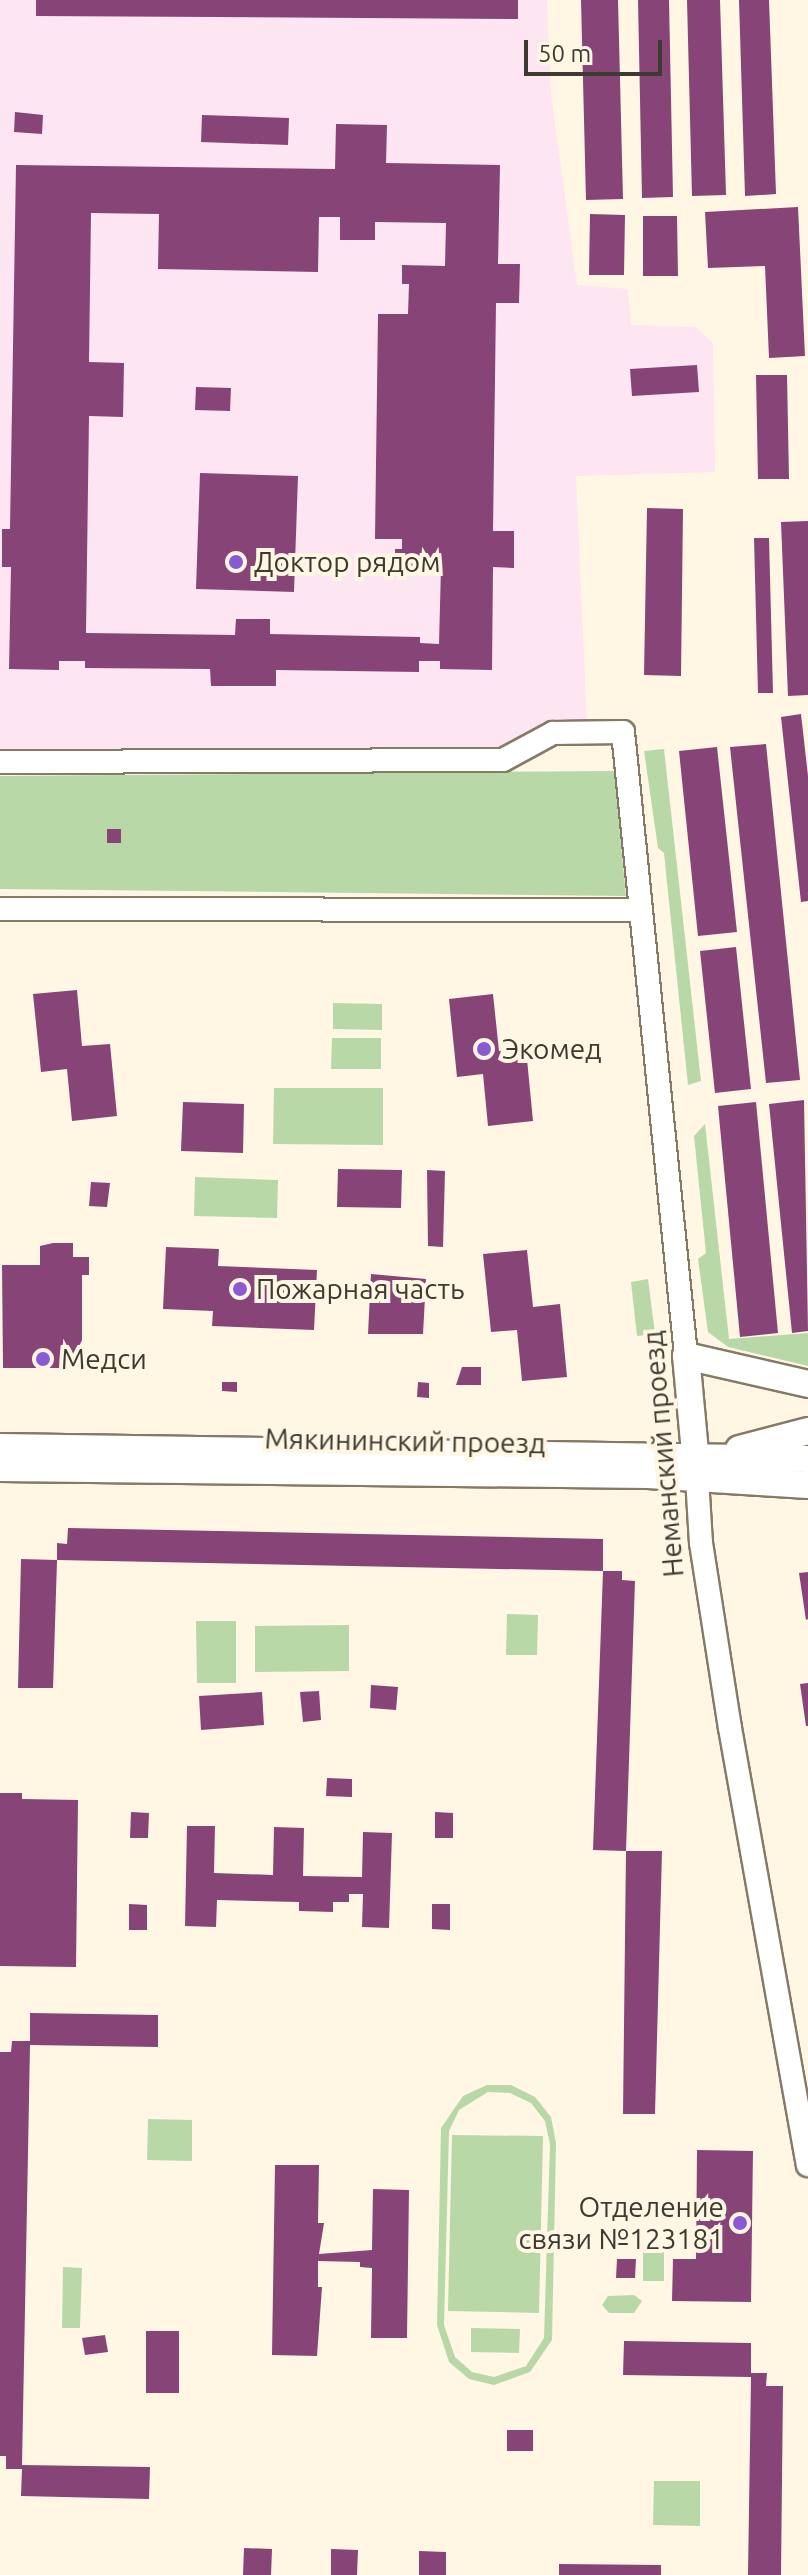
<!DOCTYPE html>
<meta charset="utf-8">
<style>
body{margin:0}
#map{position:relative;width:808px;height:2575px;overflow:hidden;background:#fff6e4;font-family:Ubuntu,sans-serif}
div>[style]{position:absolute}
.commercial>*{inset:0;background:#fde5f1}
.green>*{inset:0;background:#b9d8a7}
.building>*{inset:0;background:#864477}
.roads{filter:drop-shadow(2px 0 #847a66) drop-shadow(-2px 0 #847a66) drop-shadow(0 2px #847a66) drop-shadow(0 -2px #847a66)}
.tertiary>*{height:22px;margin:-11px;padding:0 11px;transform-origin:11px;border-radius:11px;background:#fff}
.secondary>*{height:26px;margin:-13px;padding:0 13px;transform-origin:13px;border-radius:13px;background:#fff}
.dots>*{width:22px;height:22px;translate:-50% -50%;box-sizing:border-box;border:4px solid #fff6e4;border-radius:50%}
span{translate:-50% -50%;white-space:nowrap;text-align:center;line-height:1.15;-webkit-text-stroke:8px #fff6e4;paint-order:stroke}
.poi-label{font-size:28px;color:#3e3a31}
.left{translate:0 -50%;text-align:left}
.right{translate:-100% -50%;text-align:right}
.street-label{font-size:28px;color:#3e3a31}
.scale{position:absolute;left:524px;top:40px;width:138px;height:36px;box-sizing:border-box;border:4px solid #3e3a31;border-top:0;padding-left:10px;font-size:24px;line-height:28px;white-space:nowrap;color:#3e3a31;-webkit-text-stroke:6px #fff6e4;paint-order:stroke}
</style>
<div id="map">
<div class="commercial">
<i style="clip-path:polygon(0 0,547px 0,551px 95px,577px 285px,628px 289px,631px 325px,695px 327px,713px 343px,715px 472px,576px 476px,587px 726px,502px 755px,0 752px)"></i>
</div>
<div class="green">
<i style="clip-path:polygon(664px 749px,701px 1081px,688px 1085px,664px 853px,658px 848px,644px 751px)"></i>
<i style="clip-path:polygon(614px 771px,626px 896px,0 889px,0 776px)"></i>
<i style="clip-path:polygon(333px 1003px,382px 1004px,382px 1030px,333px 1029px)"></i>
<i style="clip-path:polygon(332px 1038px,381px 1038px,381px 1069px,331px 1069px)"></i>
<i style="clip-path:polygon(274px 1088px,383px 1088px,383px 1145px,273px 1144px)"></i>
<i style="clip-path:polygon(705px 1124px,729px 1339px,808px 1333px,808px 1366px,728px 1347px,708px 1332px,698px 1259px,706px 1253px,694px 1136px)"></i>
<i style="clip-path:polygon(195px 1177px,278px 1180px,277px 1218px,194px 1216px)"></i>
<i style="clip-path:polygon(648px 1279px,655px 1334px,637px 1336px,631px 1282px)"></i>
<i style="clip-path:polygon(507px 1614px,538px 1615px,537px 1655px,506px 1655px)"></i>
<i style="clip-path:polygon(196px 1621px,236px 1621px,236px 1683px,197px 1683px)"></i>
<i style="clip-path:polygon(349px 1625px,349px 1671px,255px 1672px,255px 1626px)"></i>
<i style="clip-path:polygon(evenodd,487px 2085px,511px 2085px,535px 2097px,551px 2117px,556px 2143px,552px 2340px,530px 2372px,494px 2385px,469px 2379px,449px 2362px,437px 2325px,441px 2128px,463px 2096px,487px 2085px,488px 2092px,510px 2093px,531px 2103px,545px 2121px,550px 2144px,544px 2338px,526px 2366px,494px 2377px,472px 2372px,455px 2357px,444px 2325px,449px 2131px,459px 2110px,488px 2092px)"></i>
<i style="clip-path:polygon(148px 2119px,192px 2120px,192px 2161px,147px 2160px)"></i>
<i style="clip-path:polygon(452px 2135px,543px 2136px,539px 2313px,448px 2311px)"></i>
<i style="clip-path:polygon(643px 2247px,664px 2247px,664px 2281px,643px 2281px)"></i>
<i style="clip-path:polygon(63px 2267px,82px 2268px,80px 2328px,62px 2328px)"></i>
<i style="clip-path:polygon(634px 2295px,642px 2301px,634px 2313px,609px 2313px,602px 2305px,608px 2296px)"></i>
<i style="clip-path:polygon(471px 2328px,520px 2329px,519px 2353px,471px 2352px)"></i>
<i style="clip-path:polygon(654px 2481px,700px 2481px,700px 2526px,653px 2525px)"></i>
</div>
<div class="building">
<i style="clip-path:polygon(36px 0,518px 0,518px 19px,36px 16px)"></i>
<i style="clip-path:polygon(581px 0,618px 0,623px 199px,586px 200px)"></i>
<i style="clip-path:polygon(638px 0,669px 0,673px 197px,642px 198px)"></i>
<i style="clip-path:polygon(687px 0,720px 0,726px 195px,692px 196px)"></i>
<i style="clip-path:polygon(739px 0,769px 0,776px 194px,745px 196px)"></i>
<i style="clip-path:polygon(15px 112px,43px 115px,42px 134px,14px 132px)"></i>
<i style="clip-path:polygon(202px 115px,289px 118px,288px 145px,201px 142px)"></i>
<i style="clip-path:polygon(evenodd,336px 124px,387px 125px,386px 163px,500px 165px,498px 264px,520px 264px,519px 303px,496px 303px,493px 531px,514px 531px,514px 568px,493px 567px,492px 670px,440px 669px,440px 661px,419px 661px,419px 672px,276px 670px,276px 686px,211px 686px,210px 669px,85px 668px,85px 661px,59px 661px,59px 670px,9px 669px,11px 567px,2px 567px,2px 529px,10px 529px,16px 165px,335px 169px,336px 124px,91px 213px,159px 214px,158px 269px,318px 272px,319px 217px,340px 217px,340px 240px,375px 240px,375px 222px,446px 223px,445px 266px,402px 265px,402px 284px,409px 284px,408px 314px,378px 314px,375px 539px,402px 539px,402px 549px,395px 549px,395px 566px,441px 567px,439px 644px,420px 643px,420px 637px,270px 634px,270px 619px,236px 619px,235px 635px,86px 633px,89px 416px,123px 417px,124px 363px,89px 362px,91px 213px)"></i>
<i style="clip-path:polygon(798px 207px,805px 356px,769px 358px,765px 266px,708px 268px,705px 212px)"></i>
<i style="clip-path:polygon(590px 214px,625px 215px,624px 275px,589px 275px)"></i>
<i style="clip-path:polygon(643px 216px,677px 216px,678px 276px,643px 276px)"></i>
<i style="clip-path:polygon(697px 365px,699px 392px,632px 396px,630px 369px)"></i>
<i style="clip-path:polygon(756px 375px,787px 375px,789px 479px,758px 479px)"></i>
<i style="clip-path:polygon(196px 387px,231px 388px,230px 411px,195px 410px)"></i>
<i style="clip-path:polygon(200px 473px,298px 476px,294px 592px,196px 589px)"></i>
<i style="clip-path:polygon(647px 508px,683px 509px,681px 676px,644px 675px)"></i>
<i style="clip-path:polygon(808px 521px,808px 695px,788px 696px,781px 522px)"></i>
<i style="clip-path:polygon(754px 538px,769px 538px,773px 693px,758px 693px)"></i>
<i style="clip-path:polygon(801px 714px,808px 776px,808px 901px,801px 902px,781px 717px)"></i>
<i style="clip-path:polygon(766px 744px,800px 1080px,766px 1083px,730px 747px)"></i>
<i style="clip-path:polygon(717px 747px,737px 932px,698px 936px,679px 751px)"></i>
<i style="clip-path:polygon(107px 829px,121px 829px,121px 843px,107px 843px)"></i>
<i style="clip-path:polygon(736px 947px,751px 1089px,715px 1093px,700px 951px)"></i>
<i style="clip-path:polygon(77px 990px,82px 1046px,110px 1044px,117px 1116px,72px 1121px,67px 1069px,41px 1072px,33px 994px)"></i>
<i style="clip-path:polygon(493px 994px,499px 1051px,526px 1049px,533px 1121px,488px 1126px,483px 1074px,457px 1077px,449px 999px)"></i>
<i style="clip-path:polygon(804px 1100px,808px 1331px,792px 1333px,769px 1104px)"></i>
<i style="clip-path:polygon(183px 1102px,244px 1104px,243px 1153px,181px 1151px)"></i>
<i style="clip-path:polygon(756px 1102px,778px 1333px,740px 1337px,718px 1106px)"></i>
<i style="clip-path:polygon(338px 1169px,402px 1170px,401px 1208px,337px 1207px)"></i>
<i style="clip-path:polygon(427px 1170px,445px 1171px,443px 1247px,428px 1246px)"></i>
<i style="clip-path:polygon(91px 1182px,110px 1183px,107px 1207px,89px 1206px)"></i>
<i style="clip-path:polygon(53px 1243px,73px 1243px,73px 1257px,89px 1257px,89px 1275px,82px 1275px,82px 1368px,3px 1368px,2px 1265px,40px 1265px,40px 1246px)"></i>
<i style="clip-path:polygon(166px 1247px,219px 1249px,218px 1266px,317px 1270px,314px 1330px,212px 1326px,213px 1311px,163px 1309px)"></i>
<i style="clip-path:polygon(527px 1250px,533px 1307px,560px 1304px,567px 1377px,522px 1381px,517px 1330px,491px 1332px,483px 1254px)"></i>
<i style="clip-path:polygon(371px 1274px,426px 1279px,423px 1334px,368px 1334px)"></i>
<i style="clip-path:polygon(462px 1367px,481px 1367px,481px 1385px,456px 1385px)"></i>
<i style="clip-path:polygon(222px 1382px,237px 1382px,237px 1392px,222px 1391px)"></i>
<i style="clip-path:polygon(418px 1382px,429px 1383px,429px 1398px,417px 1397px)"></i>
<i style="clip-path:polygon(68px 1528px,603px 1539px,603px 1571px,622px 1571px,622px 1580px,635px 1581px,626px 1851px,593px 1850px,603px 1571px,57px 1560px,57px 1543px,67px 1544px)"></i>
<i style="clip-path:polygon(21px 1559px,57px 1560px,53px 1688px,18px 1688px)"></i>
<i style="clip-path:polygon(808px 1572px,808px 1619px,806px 1620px,799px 1573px)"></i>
<i style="clip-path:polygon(808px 1683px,808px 1726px,806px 1726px,800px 1684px)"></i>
<i style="clip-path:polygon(371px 1685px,398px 1687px,396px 1710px,370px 1708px)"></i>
<i style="clip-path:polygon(319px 1691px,321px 1720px,303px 1722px,300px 1692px)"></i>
<i style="clip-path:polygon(262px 1692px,264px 1725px,201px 1730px,199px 1696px)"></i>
<i style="clip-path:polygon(327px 1778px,352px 1779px,352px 1797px,326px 1796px)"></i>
<i style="clip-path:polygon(0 1793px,22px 1793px,22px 1799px,78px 1800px,76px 1967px,0 1966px)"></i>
<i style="clip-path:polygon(131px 1812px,149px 1813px,148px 1838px,130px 1838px)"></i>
<i style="clip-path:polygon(435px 1812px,453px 1813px,453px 1838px,435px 1838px)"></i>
<i style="clip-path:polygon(187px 1826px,215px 1826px,214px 1873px,273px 1875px,274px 1827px,304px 1828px,303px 1876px,362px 1877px,363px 1832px,392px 1833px,389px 1928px,362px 1927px,363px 1894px,349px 1894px,349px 1902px,333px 1902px,333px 1912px,299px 1911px,299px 1902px,217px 1900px,216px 1927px,185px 1926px)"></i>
<i style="clip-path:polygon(626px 1851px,662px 1851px,655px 2114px,623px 2114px)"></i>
<i style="clip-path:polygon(129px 1904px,147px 1905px,147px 1930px,129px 1930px)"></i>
<i style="clip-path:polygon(432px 1904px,450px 1904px,450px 1930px,432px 1929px)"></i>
<i style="clip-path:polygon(30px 2013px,158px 2015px,158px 2047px,30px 2045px,28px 2153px,22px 2465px,150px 2467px,149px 2499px,21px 2496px,22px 2469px,6px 2469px,6px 2456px,0 2456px,0 2052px,11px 2052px,12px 2041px,30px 2041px)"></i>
<i style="clip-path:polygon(697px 2150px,753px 2151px,751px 2302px,672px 2301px,673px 2259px,696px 2259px)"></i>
<i style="clip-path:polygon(275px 2165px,319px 2165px,318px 2223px,324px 2223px,319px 2254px,372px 2250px,373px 2189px,409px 2190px,407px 2338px,371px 2338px,372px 2268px,360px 2267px,360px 2262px,318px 2261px,318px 2287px,322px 2287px,317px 2356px,272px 2355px)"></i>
<i style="clip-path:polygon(617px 2259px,636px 2259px,635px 2278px,616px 2278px)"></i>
<i style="clip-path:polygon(146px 2331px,179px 2331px,179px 2393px,146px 2393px)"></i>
<i style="clip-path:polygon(105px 2335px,108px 2352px,85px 2355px,82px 2338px)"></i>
<i style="clip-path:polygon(624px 2341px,751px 2343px,751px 2373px,767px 2373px,766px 2386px,783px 2386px,781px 2575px,748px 2575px,751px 2377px,623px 2375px)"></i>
<i style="clip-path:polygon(507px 2430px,533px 2430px,533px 2451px,507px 2451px)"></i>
<i style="clip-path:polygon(244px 2548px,272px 2549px,271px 2575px,243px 2575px)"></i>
<i style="clip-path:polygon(331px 2549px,358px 2550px,357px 2575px,331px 2575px)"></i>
<i style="clip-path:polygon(419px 2551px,446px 2552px,446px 2575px,419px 2575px)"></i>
<i style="clip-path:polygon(559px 2564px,661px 2565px,661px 2575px,559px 2575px)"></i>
</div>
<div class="roads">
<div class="tertiary">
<i style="left:0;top:762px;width:503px;rotate:-0.23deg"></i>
<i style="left:503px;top:760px;width:57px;rotate:-28.4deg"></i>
<i style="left:553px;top:733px;width:70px;rotate:-0.8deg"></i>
<i style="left:623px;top:732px;width:627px;rotate:84.23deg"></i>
<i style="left:0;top:909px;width:641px;rotate:0.09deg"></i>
<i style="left:697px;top:1478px;width:65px;rotate:86.5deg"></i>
<i style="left:701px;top:1543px;width:187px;rotate:81.1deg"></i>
<i style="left:730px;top:1728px;width:444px;rotate:79.9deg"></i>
</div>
<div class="secondary">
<i style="left:0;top:1447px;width:808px;rotate:0.85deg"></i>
<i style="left:739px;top:1449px;width:71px;rotate:-14.6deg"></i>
<i style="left:0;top:1468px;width:648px;rotate:0.62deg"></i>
<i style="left:648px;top:1475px;width:160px;rotate:3.6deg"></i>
<i style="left:697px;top:1474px;width:119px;rotate:-95.3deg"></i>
<i style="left:686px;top:1356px;width:125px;rotate:12.9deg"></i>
</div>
</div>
<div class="dots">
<i style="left:236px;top:562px;background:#8a5ad3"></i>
<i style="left:484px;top:1049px;background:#8a5ad3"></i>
<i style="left:240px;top:1289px;background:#8a5ad3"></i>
<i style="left:43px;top:1359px;background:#8a5ad3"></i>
<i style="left:740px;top:2223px;background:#8a5ad3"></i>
</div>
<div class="poi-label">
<span class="left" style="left:254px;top:562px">Доктор рядом</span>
<span class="left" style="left:502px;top:1049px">Экомед</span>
<span class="left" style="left:256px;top:1289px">Пожарная часть</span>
<span class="left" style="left:61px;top:1359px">Медси</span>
<span class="right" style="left:724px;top:2223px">Отделение<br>связи №123181</span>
</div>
<div class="street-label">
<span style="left:405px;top:1441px;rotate:1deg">Мякининский проезд</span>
<span style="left:663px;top:1454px;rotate:-95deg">Неманский проезд</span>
</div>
<div class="scale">50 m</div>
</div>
